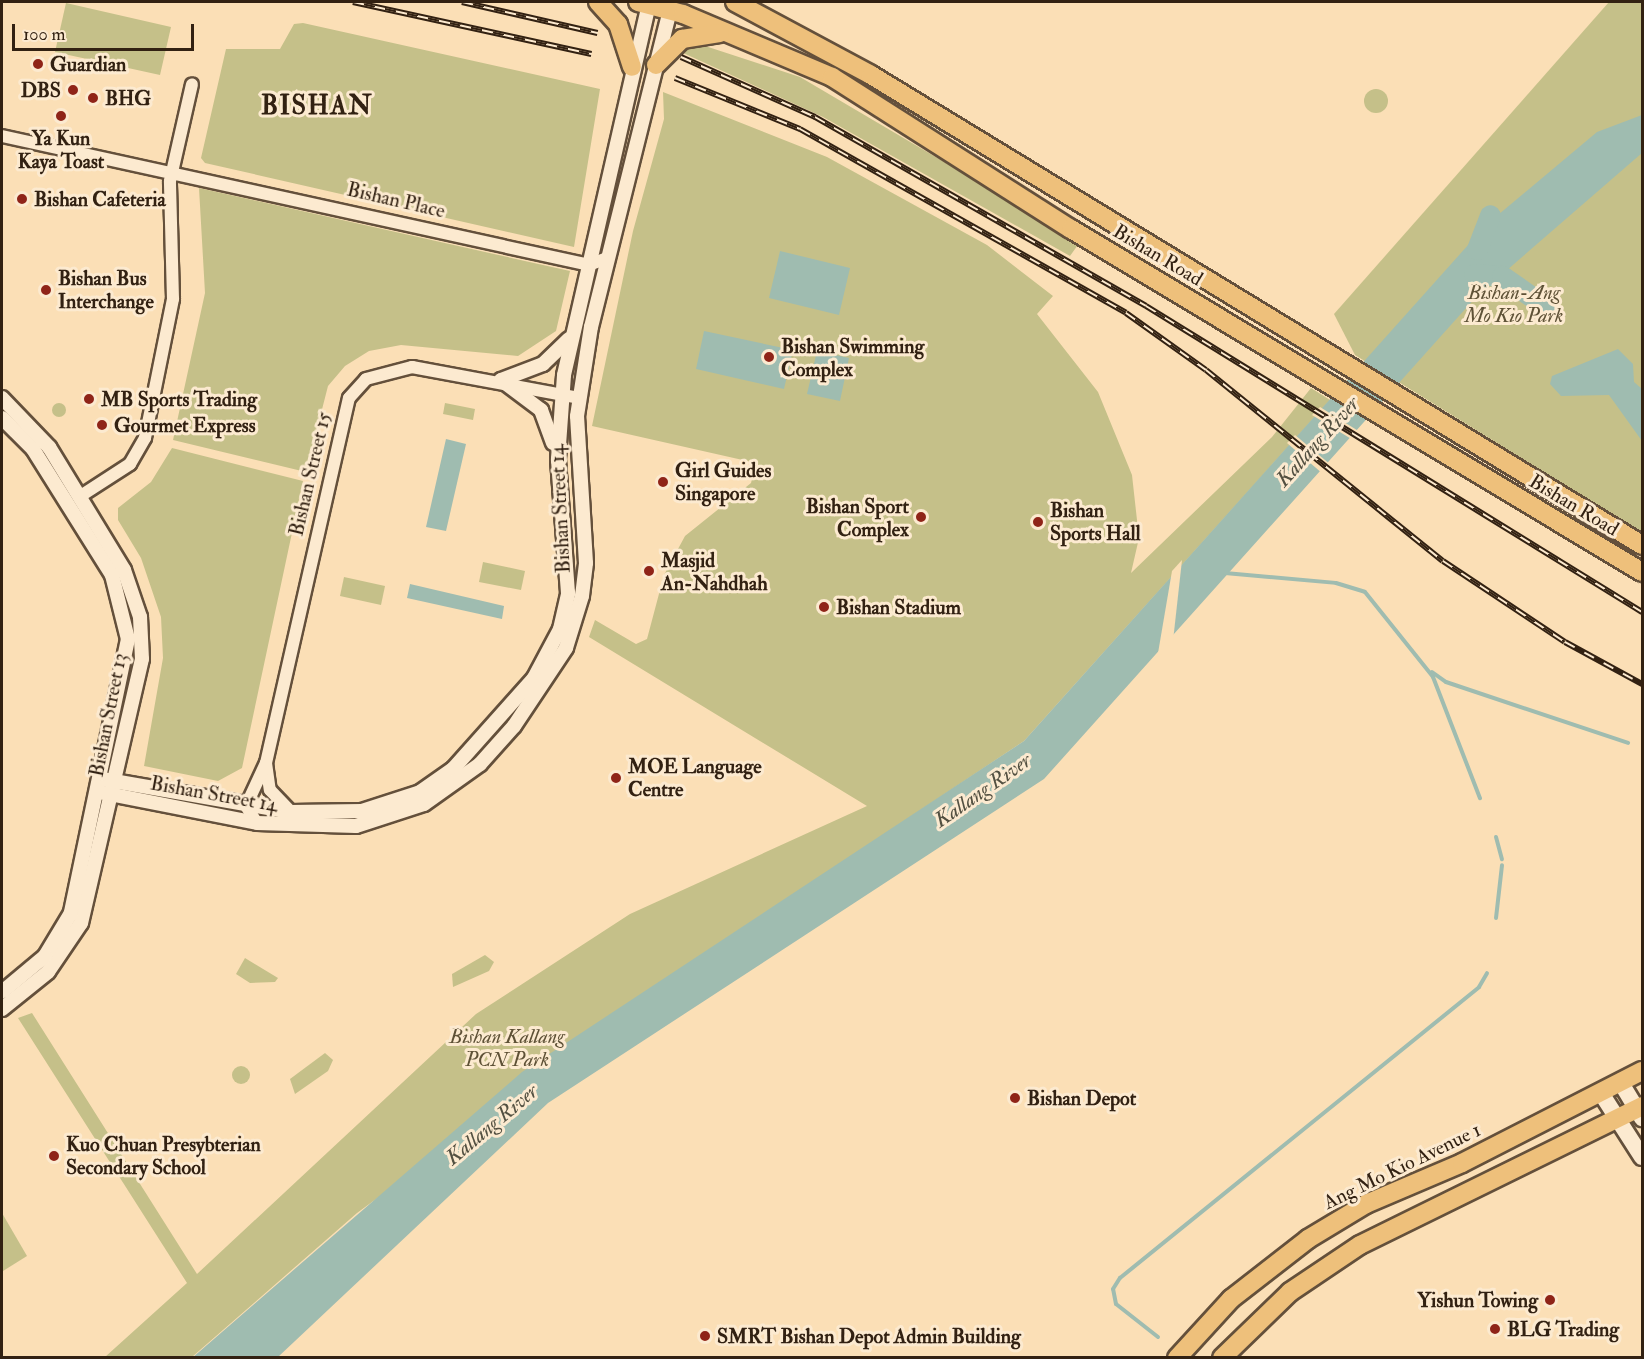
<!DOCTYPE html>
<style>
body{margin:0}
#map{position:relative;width:1644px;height:1359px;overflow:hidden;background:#fbdfb6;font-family:"IM FELL Double Pica",serif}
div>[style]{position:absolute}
.green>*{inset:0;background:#c5c089}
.round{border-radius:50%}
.water>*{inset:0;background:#9fbcb0}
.pier>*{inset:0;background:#fbdfb6}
.stream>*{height:4px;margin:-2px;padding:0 2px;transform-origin:2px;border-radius:2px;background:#9fbcb0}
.river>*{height:21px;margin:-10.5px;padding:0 10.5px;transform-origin:10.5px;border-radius:10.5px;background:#9fbcb0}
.roads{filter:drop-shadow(2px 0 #64503b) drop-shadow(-2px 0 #64503b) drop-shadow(0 2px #64503b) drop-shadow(0 -2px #64503b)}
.minor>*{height:12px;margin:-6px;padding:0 6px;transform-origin:6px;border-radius:6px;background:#fcead0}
.tertiary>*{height:14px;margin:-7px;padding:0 7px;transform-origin:7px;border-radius:7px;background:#fcead0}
.secondary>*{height:16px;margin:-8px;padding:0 8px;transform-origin:8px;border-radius:8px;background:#fcead0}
.primary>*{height:18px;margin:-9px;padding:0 9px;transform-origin:9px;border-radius:9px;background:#eec07b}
.rail>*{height:6px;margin-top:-3px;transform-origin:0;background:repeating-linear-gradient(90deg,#fcead0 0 11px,#322112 0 22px);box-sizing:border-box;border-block:2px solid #322112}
.dots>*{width:16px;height:16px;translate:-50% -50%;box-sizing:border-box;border:3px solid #fcead0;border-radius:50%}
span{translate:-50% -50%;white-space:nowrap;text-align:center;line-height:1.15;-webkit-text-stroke:6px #fcead0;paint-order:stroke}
.poi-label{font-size:20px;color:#322112;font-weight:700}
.left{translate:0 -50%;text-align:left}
.right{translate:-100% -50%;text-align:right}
.street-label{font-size:20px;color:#322112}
.park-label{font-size:20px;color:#5e5136;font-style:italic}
.water-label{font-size:21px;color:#535041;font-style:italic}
.district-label{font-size:26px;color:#322112;font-weight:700;letter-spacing:1.5px}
.frame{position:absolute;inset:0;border:3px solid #322112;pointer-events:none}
.scale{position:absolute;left:12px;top:24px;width:182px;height:27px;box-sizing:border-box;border:3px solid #322112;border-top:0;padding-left:8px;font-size:18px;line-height:21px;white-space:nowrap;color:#322112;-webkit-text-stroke:4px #fcead0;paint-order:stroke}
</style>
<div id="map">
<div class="green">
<i style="clip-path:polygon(1609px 2px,1642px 2px,1642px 533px,1355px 355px,1334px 314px)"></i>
<i style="clip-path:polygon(66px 3px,171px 27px,160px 75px,55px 52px)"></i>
<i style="clip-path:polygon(303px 23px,600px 89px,574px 247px,205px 163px,201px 158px,226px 49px,280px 49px,294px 24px)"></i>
<i style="clip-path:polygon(696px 43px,800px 77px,1080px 242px,1070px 256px,823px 117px,681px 52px)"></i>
<i class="round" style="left:1364px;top:89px;width:24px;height:24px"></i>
<i style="clip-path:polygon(663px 92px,827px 157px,987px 245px,1053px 296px,1037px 314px,1098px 392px,1132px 475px,1139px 538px,1131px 573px,1272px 437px,1311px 388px,1330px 400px,1024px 741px,760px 917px,357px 1213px,192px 1357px,105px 1357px,187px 1283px,18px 1018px,32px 1013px,197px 1274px,476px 1014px,630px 914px,867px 806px,589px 637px,595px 620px,636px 644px,647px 639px,664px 575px,685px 536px,751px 483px,756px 463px,592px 426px,633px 231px,664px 119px)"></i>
<i style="clip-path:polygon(199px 188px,570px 271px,556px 331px,518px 356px,401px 345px,369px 351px,345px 366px,328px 386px,306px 472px,173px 440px,205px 293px)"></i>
<i class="round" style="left:52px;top:403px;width:14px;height:14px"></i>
<i style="clip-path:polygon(445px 403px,475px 409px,473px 420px,443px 414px)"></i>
<i style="clip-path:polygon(172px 448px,303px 481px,242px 768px,218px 781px,144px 766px,163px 658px,161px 617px,141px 558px,118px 520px,118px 508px,151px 482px)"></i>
<i style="clip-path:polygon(483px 562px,525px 571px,521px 590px,479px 582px)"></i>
<i style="clip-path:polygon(344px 577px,385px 586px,381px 605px,340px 596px)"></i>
<i style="clip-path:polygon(485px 955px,494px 962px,489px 971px,453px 987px,452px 974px)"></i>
<i style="clip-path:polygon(245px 958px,278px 978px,275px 982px,250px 983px,236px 974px)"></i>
<i style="clip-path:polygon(325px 1053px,333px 1060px,328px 1071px,295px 1094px,290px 1079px)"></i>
<i class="round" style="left:232px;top:1066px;width:18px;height:18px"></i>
<i style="clip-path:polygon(2px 1213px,27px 1256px,3px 1271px,2px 1268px)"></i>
</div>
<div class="water">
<i style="clip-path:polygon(1642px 115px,1642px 153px,1476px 297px,1044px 779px,548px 1103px,278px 1357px,192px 1358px,522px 1072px,1024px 741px,1486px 225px,1597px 132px)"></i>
<i style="clip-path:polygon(780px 251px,850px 268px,839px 315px,769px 298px)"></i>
<i style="clip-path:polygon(704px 331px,793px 350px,784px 389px,696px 369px)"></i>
<i style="clip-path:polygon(1618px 349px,1633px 364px,1634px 382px,1642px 389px,1642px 441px,1609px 395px,1561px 396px,1550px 384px,1552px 376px)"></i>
<i style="clip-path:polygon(817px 351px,849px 358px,840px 401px,807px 394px)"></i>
<i style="clip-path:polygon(446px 439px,466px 444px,446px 531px,426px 527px)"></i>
<i style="clip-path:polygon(410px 584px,504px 606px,502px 619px,407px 598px)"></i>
</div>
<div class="pier">
<i style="clip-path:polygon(1320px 407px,1360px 432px,1353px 440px,1312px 415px)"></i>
<i style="clip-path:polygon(1295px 435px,1331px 465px,1323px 474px,1287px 443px)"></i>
<i style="clip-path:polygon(1182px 560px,1173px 641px,1157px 659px,1172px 571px)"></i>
</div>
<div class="stream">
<i style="left:1225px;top:573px;width:111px;rotate:5.1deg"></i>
<i style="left:1336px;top:583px;width:30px;rotate:17deg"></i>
<i style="left:1365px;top:592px;width:109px;rotate:51.3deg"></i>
<i style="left:1433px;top:677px;width:130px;rotate:68.8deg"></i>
<i style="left:1432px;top:672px;width:17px;rotate:36deg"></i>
<i style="left:1446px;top:682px;width:192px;rotate:18.5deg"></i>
<i style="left:1496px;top:837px;width:23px;rotate:75deg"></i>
<i style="left:1496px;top:918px;width:53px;rotate:-83.5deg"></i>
<i style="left:1158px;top:1337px;width:53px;rotate:-141.8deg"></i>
<i style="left:1116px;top:1304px;width:15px;rotate:-101deg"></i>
<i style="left:1113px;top:1289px;width:13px;rotate:-58deg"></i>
<i style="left:1120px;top:1278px;width:462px;rotate:-39deg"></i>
<i style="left:1479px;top:987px;width:16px;rotate:-60deg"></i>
</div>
<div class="river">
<i style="left:1477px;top:249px;width:36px;rotate:-69deg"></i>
<i style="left:1474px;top:274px;width:28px;rotate:4deg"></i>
<i style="left:1502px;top:276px;width:52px;rotate:34.9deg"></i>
</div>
<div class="roads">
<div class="minor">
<i style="left:2px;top:136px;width:601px;rotate:12.39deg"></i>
<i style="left:589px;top:265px;width:19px;rotate:-21deg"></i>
<i style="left:79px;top:497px;width:61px;rotate:-32.9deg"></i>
<i style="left:130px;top:464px;width:30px;rotate:-60deg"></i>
<i style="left:145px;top:438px;width:142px;rotate:-78.6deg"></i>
<i style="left:173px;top:299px;width:118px;rotate:-91.5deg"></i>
<i style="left:170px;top:181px;width:99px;rotate:-77.2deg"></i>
<i style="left:266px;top:763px;width:27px;rotate:82deg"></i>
<i style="left:270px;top:790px;width:30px;rotate:46deg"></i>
<i style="left:257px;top:823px;width:20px;rotate:-123deg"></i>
<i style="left:246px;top:806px;width:47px;rotate:-65.1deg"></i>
<i style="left:266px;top:763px;width:374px;rotate:-77.2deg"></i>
<i style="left:349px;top:398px;width:25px;rotate:-48deg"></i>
<i style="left:366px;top:379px;width:48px;rotate:-14.6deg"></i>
<i style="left:412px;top:367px;width:171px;rotate:10.5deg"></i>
</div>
<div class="tertiary">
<i style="left:501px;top:380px;width:50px;rotate:36.9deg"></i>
<i style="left:541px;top:410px;width:35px;rotate:70deg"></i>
<i style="left:501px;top:380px;width:45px;rotate:-20.9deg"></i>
<i style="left:543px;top:364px;width:36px;rotate:-44deg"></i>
<i style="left:2px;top:398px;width:68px;rotate:46.2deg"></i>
<i style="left:49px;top:447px;width:144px;rotate:58.6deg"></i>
<i style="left:124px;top:570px;width:50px;rotate:71.2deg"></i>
<i style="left:140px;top:617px;width:42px;rotate:87.3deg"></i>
<i style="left:142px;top:659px;width:271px;rotate:103deg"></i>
<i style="left:81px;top:923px;width:59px;rotate:124deg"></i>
<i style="left:48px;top:972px;width:59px;rotate:141.2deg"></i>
<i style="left:2px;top:418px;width:44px;rotate:45deg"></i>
<i style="left:33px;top:449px;width:149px;rotate:57.9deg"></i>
<i style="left:112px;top:575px;width:66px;rotate:76deg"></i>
<i style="left:128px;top:639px;width:280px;rotate:101.8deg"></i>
<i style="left:71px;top:913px;width:50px;rotate:121.2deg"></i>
<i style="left:45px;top:956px;width:56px;rotate:140.1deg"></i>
<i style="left:102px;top:779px;width:192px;rotate:9.9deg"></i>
<i style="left:291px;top:812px;width:71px;rotate:-0.8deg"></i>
<i style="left:362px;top:811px;width:61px;rotate:-18.1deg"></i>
<i style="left:420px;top:792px;width:40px;rotate:-34.9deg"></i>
<i style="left:453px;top:769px;width:122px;rotate:-48.3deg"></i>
<i style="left:534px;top:678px;width:55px;rotate:-62deg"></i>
<i style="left:560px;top:629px;width:37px;rotate:-77deg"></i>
<i style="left:568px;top:593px;width:134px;rotate:-94.3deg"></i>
<i style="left:558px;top:459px;width:84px;rotate:-85.9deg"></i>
<i style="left:564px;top:375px;width:380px;rotate:-77.1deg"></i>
<i style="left:99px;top:792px;width:161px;rotate:11.1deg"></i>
<i style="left:257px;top:823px;width:99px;rotate:1.7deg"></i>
<i style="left:356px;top:826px;width:71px;rotate:-17.9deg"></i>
<i style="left:424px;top:804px;width:69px;rotate:-35.5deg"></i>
<i style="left:480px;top:764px;width:51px;rotate:-48.2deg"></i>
<i style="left:514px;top:726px;width:94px;rotate:-56.3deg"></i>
<i style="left:566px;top:648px;width:54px;rotate:-72.9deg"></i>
<i style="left:582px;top:596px;width:33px;rotate:-83deg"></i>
<i style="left:586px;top:563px;width:147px;rotate:-93.5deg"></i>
<i style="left:577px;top:416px;width:90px;rotate:-81.1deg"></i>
<i style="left:591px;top:327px;width:327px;rotate:-76deg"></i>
</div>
<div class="secondary">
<i style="left:1621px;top:1083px;width:41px;rotate:59deg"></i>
<i style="left:1601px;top:1093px;width:76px;rotate:57.4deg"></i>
</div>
<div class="primary">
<i style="left:598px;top:2px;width:30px;rotate:48deg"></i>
<i style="left:618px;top:24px;width:45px;rotate:72deg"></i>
<i style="left:638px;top:2px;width:47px;rotate:14.9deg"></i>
<i style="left:683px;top:14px;width:162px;rotate:22.9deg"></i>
<i style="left:832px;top:77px;width:283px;rotate:32.5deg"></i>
<i style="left:1071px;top:229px;width:666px;rotate:30.99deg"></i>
<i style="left:735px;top:2px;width:154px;rotate:28.2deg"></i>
<i style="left:871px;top:75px;width:903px;rotate:31.37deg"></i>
<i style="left:656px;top:65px;width:37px;rotate:-45deg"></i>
<i style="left:682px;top:39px;width:38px;rotate:-9deg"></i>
<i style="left:1177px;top:1358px;width:80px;rotate:-47.5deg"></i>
<i style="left:1231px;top:1299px;width:98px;rotate:-37.9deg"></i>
<i style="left:1308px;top:1239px;width:68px;rotate:-31.1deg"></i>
<i style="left:1366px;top:1204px;width:104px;rotate:-23.1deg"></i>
<i style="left:1462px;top:1163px;width:202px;rotate:-27.1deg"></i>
<i style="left:1222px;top:1358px;width:95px;rotate:-44.1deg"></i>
<i style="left:1290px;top:1292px;width:84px;rotate:-33.9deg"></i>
<i style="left:1360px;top:1245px;width:314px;rotate:-26.2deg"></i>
</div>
</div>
<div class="rail">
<i style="left:353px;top:2px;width:244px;rotate:12.3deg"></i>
<i style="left:462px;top:2px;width:139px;rotate:12.9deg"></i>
<i style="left:681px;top:57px;width:147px;rotate:24.1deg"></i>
<i style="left:815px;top:117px;width:381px;rotate:29.7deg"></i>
<i style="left:1146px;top:306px;width:583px;rotate:31.67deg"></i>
<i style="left:675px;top:78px;width:135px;rotate:22.2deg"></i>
<i style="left:800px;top:129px;width:374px;rotate:29.4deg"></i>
<i style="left:1126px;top:313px;width:98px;rotate:35.5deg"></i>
<i style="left:1206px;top:370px;width:304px;rotate:38.9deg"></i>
<i style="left:1443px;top:561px;width:146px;rotate:33.6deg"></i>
<i style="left:1565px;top:642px;width:88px;rotate:28.6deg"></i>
</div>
<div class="dots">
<i style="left:38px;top:64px;background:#8f2418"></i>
<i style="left:73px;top:90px;background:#8f2418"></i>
<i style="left:93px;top:98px;background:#8f2418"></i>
<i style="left:61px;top:116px;background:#8f2418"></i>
<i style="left:22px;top:199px;background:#8f2418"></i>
<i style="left:46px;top:290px;background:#8f2418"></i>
<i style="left:769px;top:357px;background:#8f2418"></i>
<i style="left:89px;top:399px;background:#8f2418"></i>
<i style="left:102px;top:425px;background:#8f2418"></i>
<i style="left:663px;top:482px;background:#8f2418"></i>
<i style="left:921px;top:517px;background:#8f2418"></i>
<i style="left:1038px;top:522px;background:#8f2418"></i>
<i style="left:649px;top:571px;background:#8f2418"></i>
<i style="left:824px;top:607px;background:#8f2418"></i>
<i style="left:616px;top:778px;background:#8f2418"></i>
<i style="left:1015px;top:1098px;background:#8f2418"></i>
<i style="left:54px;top:1156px;background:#8f2418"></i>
<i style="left:1550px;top:1300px;background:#8f2418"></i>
<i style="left:1495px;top:1329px;background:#8f2418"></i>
<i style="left:705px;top:1336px;background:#8f2418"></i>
</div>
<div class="poi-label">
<span class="left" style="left:50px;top:64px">Guardian</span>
<span class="right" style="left:61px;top:90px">DBS</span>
<span class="left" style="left:105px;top:98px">BHG</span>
<span style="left:61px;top:150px">Ya Kun<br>Kaya Toast</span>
<span class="left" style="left:34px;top:199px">Bishan Cafeteria</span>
<span class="left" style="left:58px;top:290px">Bishan Bus<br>Interchange</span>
<span class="left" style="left:781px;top:358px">Bishan Swimming<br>Complex</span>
<span class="left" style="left:101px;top:399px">MB Sports Trading</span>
<span class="left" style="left:114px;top:425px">Gourmet Express</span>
<span class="left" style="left:675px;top:482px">Girl Guides<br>Singapore</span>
<span class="right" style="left:909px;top:518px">Bishan Sport<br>Complex</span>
<span class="left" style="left:1050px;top:522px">Bishan<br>Sports Hall</span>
<span class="left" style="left:661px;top:572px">Masjid<br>An-Nahdhah</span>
<span class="left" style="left:836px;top:607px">Bishan Stadium</span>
<span class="left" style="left:628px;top:778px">MOE Language<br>Centre</span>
<span class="left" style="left:1027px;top:1098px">Bishan Depot</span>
<span class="left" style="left:66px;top:1156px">Kuo Chuan Presybterian<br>Secondary School</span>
<span class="right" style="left:1538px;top:1300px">Yishun Towing</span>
<span class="left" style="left:1507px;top:1329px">BLG Trading</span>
<span class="left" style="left:717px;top:1336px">SMRT Bishan Depot Admin Building</span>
</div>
<div class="street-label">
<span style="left:396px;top:200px;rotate:13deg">Bishan Place</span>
<span style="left:1158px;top:255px;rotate:31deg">Bishan Road</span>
<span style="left:310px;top:474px;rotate:-77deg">Bishan Street 15</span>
<span style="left:1574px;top:505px;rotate:31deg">Bishan Road</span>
<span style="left:560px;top:509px;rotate:-93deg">Bishan Street 14</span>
<span style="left:108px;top:715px;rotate:-79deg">Bishan Street 13</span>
<span style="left:214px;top:794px;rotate:10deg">Bishan Street 14</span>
<span style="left:1402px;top:1166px;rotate:-26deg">Ang Mo Kio Avenue 1</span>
</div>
<div class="park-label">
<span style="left:1514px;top:304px">Bishan-Ang<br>Mo Kio Park</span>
<span style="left:507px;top:1048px">Bishan Kallang<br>PCN Park</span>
</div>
<div class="water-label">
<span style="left:1318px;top:442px;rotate:-48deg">Kallang River</span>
<span style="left:983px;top:791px;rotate:-35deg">Kallang River</span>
<span style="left:492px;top:1125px;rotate:-40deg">Kallang River</span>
</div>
<div class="district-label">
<span style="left:317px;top:107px">BISHAN</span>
</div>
<div class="frame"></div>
<div class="scale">100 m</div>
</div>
